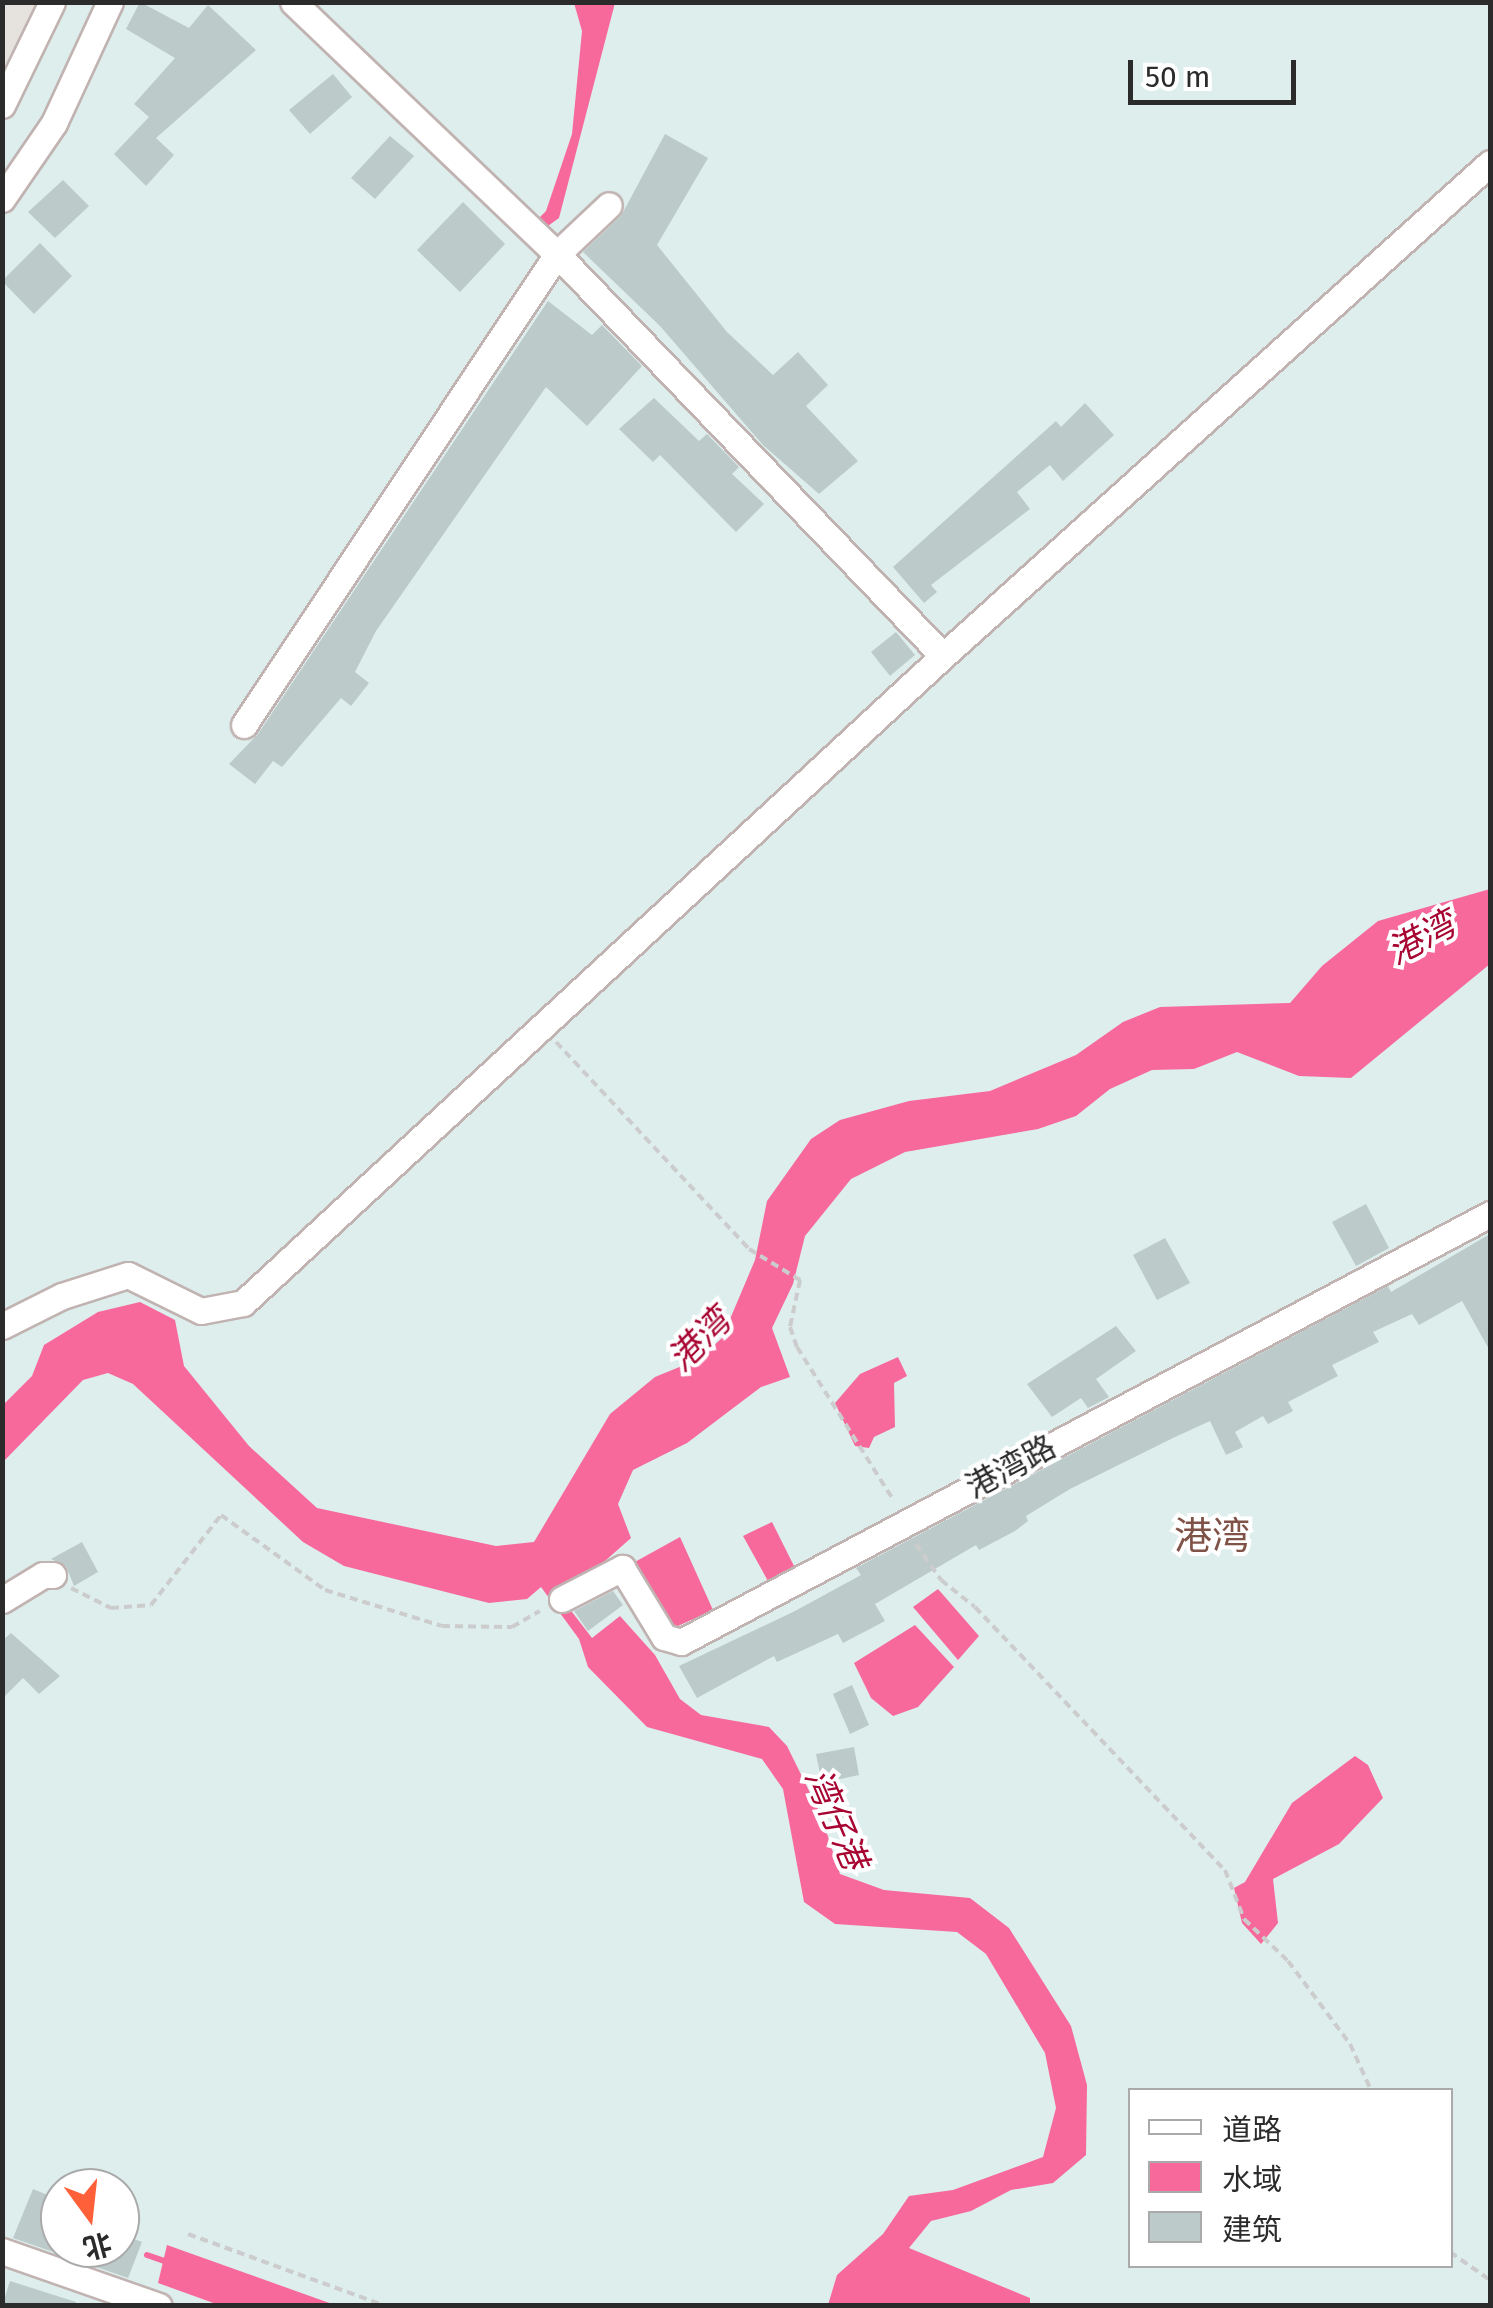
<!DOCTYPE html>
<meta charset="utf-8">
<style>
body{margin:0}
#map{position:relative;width:1493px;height:2308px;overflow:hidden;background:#ddeeed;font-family:"Fira Sans","Noto Sans SC",sans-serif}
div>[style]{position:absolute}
.industrial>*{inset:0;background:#e6e3de}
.water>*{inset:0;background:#f7699b}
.stream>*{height:6px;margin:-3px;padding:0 3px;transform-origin:3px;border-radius:3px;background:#f7699b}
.building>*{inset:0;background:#bccaca}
.path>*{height:4px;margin-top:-2px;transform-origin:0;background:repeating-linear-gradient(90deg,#ccc 0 8px,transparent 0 13px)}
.roads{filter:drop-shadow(2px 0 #c0b3b1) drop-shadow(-2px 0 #c0b3b1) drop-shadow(0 2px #c0b3b1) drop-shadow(0 -2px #c0b3b1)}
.minor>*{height:25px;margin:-12.5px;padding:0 12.5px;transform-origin:12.5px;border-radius:12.5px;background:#fff}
span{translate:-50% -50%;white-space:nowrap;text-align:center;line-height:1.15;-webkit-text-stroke:8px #fff;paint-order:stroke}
.street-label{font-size:32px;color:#2b2b2b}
.water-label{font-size:35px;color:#a70431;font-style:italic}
.quarter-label{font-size:38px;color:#805348}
.frame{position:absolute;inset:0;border:5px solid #2b2b2b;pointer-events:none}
.legend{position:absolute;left:1128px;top:2088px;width:325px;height:180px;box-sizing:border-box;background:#fff;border:2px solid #aaa;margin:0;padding:12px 18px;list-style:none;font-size:30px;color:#2b2b2b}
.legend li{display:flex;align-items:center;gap:20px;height:50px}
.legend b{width:50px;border:2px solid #aaa}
.north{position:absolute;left:40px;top:2168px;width:100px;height:100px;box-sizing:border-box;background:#fff;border:2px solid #aaa;border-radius:50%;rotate:165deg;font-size:28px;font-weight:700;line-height:40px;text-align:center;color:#2b2b2b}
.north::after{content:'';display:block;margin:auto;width:35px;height:45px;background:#ff5f39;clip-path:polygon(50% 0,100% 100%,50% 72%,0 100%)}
.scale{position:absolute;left:1128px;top:60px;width:168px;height:45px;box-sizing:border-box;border:5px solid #2b2b2b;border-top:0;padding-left:12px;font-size:30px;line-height:35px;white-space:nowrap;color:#2b2b2b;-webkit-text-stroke:8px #fff;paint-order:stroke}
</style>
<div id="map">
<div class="industrial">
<i style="clip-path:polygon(3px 2px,36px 3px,3px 69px,2px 3px)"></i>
</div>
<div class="water">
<i style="clip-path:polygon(574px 3px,615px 3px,559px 218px,541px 231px,535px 222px,546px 211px,572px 134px,582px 31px)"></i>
<i style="clip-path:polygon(1490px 889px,1490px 964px,1351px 1078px,1299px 1076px,1237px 1052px,1194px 1069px,1152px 1070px,1110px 1089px,1076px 1116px,1038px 1129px,905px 1152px,851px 1179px,805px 1236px,793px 1284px,772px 1328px,790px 1377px,761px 1387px,687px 1443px,633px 1470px,618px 1504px,631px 1538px,562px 1599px,592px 1638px,620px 1616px,655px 1655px,680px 1699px,701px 1715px,769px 1727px,787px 1746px,821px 1815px,840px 1874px,884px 1890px,970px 1898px,1009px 1928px,1071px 2026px,1087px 2085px,1086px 2155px,1053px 2183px,1011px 2190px,971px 2211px,931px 2221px,909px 2248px,1030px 2298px,1030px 2305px,828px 2305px,837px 2275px,883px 2234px,909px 2196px,953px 2190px,1043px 2157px,1056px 2108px,1045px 2053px,986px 1954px,957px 1932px,835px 1924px,804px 1902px,783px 1789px,762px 1759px,647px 1727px,588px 1667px,579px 1639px,541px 1587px,527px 1599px,489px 1603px,344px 1566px,303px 1542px,133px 1384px,108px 1373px,83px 1380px,3px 1462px,3px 1405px,32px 1376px,44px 1345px,98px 1312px,140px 1302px,175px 1320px,184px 1366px,249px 1446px,317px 1508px,496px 1546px,534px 1542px,610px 1414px,655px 1377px,699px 1359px,722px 1338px,755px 1260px,767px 1201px,811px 1139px,840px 1120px,909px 1101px,990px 1091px,1076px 1055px,1123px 1022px,1160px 1007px,1290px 1003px,1322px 966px,1378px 921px)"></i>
<i style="clip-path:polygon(898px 1357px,907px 1376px,894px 1383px,895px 1427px,874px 1437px,869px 1448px,855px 1446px,835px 1403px,860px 1374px)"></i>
<i style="clip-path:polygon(772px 1522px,794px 1566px,768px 1581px,743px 1536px)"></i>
<i style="clip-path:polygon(680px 1537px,713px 1610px,678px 1626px,669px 1624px,633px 1563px)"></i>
<i style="clip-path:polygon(938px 1589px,979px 1636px,958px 1660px,913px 1607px)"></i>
<i style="clip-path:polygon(915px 1625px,954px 1667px,918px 1707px,893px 1716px,871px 1698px,854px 1663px)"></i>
<i style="clip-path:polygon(1355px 1756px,1368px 1765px,1383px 1798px,1339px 1844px,1273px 1879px,1278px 1923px,1261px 1944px,1242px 1923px,1234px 1888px,1245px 1882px,1292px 1803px)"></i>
<i style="clip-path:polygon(167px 2245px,335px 2305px,219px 2305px,158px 2283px)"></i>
</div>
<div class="stream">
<i style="left:147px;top:2255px;width:21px;rotate:19deg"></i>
</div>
<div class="building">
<i style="clip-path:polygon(140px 2px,189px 28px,208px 5px,256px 50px,156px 138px,174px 155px,146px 186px,114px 154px,149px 117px,134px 104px,175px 58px,126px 29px)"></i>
<i style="clip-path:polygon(333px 74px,352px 97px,310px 134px,289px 110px)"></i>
<i style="clip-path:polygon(665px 134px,708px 158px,657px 245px,727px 332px,773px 375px,798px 352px,828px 385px,806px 406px,858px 461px,819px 494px,763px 445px,660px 326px,583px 252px,621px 216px)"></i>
<i style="clip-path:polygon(390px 136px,414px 156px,375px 199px,351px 178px)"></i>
<i style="clip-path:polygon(63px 180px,89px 206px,55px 238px,28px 212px)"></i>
<i style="clip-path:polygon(463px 202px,505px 244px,460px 292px,417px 250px)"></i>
<i style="clip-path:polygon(40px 243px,72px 276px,34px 314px,2px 281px)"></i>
<i style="clip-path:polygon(548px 301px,592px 335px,602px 325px,642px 366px,587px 426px,546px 387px,376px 631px,355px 672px,369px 683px,351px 706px,341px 698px,282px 767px,273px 761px,255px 784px,229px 764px,258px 734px)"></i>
<i style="clip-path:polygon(654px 398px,699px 441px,707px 434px,739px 467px,732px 474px,764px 504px,736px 532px,660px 455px,653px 462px,619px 429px)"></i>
<i style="clip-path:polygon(1085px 403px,1114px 435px,1063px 481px,1050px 465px,1017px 492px,1030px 509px,931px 585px,937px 592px,924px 603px,893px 567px,1056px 421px,1061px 427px)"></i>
<i style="clip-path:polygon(896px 632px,915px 655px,890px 676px,871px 652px)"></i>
<i style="clip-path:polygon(1366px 1204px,1389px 1248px,1356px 1266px,1332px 1222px)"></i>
<i style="clip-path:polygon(1490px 1234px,1490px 1351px,1462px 1301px,1419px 1325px,1412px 1314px,1373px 1332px,1379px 1342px,1332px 1365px,1338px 1376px,1288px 1402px,1293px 1411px,1268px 1424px,1263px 1416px,1235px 1432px,1243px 1447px,1226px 1455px,1210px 1421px,1173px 1438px,1070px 1489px,1026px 1516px,1028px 1521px,1015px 1531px,979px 1550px,976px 1545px,875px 1604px,885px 1621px,843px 1643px,838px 1634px,777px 1662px,774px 1656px,697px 1698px,679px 1666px,795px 1611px,861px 1575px,856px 1568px,1388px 1286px,1391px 1292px)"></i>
<i style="clip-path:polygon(1165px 1238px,1190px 1283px,1157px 1300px,1133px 1255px)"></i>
<i style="clip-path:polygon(1116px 1326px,1136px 1351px,1096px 1379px,1109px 1397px,1088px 1408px,1081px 1398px,1052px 1417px,1027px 1384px)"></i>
<i style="clip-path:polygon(82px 1542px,98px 1572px,74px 1586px,66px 1566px,51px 1559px)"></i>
<i style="clip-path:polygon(613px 1591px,623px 1605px,588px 1631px,574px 1611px)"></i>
<i style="clip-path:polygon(11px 1633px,60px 1676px,39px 1694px,23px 1678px,2px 1699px,2px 1641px)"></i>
<i style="clip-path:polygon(852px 1685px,869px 1725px,850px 1734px,833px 1694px)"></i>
<i style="clip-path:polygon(854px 1747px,859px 1775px,822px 1783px,816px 1754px)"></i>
<i style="clip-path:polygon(33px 2189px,60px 2200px,60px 2248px,120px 2248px,120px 2234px,142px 2242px,128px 2278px,13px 2238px)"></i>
<i style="clip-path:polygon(10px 2281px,76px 2302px,75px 2306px,2px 2306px)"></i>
</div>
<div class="path">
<i style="left:556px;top:1042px;width:283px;rotate:47deg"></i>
<i style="left:749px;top:1249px;width:60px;rotate:31.3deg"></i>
<i style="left:800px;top:1280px;width:48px;rotate:102deg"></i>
<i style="left:790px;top:1327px;width:21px;rotate:71deg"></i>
<i style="left:797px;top:1347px;width:182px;rotate:57.8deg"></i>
<i style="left:916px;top:1544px;width:44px;rotate:55.2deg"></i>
<i style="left:941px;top:1580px;width:43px;rotate:38.5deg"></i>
<i style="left:975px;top:1607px;width:363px;rotate:46.5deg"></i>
<i style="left:1225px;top:1870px;width:53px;rotate:68.8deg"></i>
<i style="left:1244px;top:1919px;width:61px;rotate:43.7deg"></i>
<i style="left:1288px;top:1961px;width:104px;rotate:53.2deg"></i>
<i style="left:1350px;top:2044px;width:51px;rotate:65.5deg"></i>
<i style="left:71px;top:1588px;width:45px;rotate:26.6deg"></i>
<i style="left:111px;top:1608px;width:40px;rotate:-4.3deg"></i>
<i style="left:151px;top:1605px;width:114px;rotate:-52.1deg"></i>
<i style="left:221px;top:1515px;width:128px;rotate:35.8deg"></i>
<i style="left:325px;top:1590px;width:122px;rotate:17.1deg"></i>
<i style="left:442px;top:1626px;width:70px;rotate:0.8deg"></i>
<i style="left:512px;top:1627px;width:32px;rotate:-30deg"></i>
<i style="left:188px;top:2234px;width:211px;rotate:20deg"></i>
<i style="left:1450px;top:2252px;width:49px;rotate:35deg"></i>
</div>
<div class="roads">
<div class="minor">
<i style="left:293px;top:2px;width:365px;rotate:43.7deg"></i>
<i style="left:557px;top:254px;width:557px;rotate:46.16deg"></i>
<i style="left:2px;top:105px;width:114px;rotate:-64.1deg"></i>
<i style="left:2px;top:199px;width:92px;rotate:-55.6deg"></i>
<i style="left:54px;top:123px;width:133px;rotate:-65.2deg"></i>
<i style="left:244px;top:725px;width:566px;rotate:-56.39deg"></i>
<i style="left:557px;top:254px;width:71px;rotate:-43.3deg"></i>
<i style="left:2px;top:1326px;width:67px;rotate:-26.6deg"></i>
<i style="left:62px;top:1296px;width:69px;rotate:-17.7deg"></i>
<i style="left:128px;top:1275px;width:81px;rotate:26.3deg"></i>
<i style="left:201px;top:1311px;width:43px;rotate:-10.8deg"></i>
<i style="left:243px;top:1303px;width:953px;rotate:-42.75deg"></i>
<i style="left:943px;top:656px;width:736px;rotate:-42.03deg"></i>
<i style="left:562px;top:1599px;width:68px;rotate:-27.3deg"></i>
<i style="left:622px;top:1568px;width:81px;rotate:58.7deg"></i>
<i style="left:664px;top:1637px;width:18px;rotate:16deg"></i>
<i style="left:681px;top:1642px;width:915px;rotate:-27.88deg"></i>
<i style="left:2px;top:1600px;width:48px;rotate:-31.4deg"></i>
<i style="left:43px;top:1575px;width:10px"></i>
<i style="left:2px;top:2251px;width:166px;rotate:19.3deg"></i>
</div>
</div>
<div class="street-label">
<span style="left:1011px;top:1467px;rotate:-28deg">港湾路</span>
</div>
<div class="water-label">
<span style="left:1421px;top:938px;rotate:-28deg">港湾</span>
<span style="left:699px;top:1340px;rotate:-45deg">港湾</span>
<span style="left:836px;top:1819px;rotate:67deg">湾仔港</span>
</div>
<div class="quarter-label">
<span style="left:1212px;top:1537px">港湾</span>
</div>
<div class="frame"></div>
<ul class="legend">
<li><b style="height:12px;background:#fff"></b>道路</li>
<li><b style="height:28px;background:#f7699b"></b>水域</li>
<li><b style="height:28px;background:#bccaca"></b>建筑</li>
</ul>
<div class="north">北</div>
<div class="scale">50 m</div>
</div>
